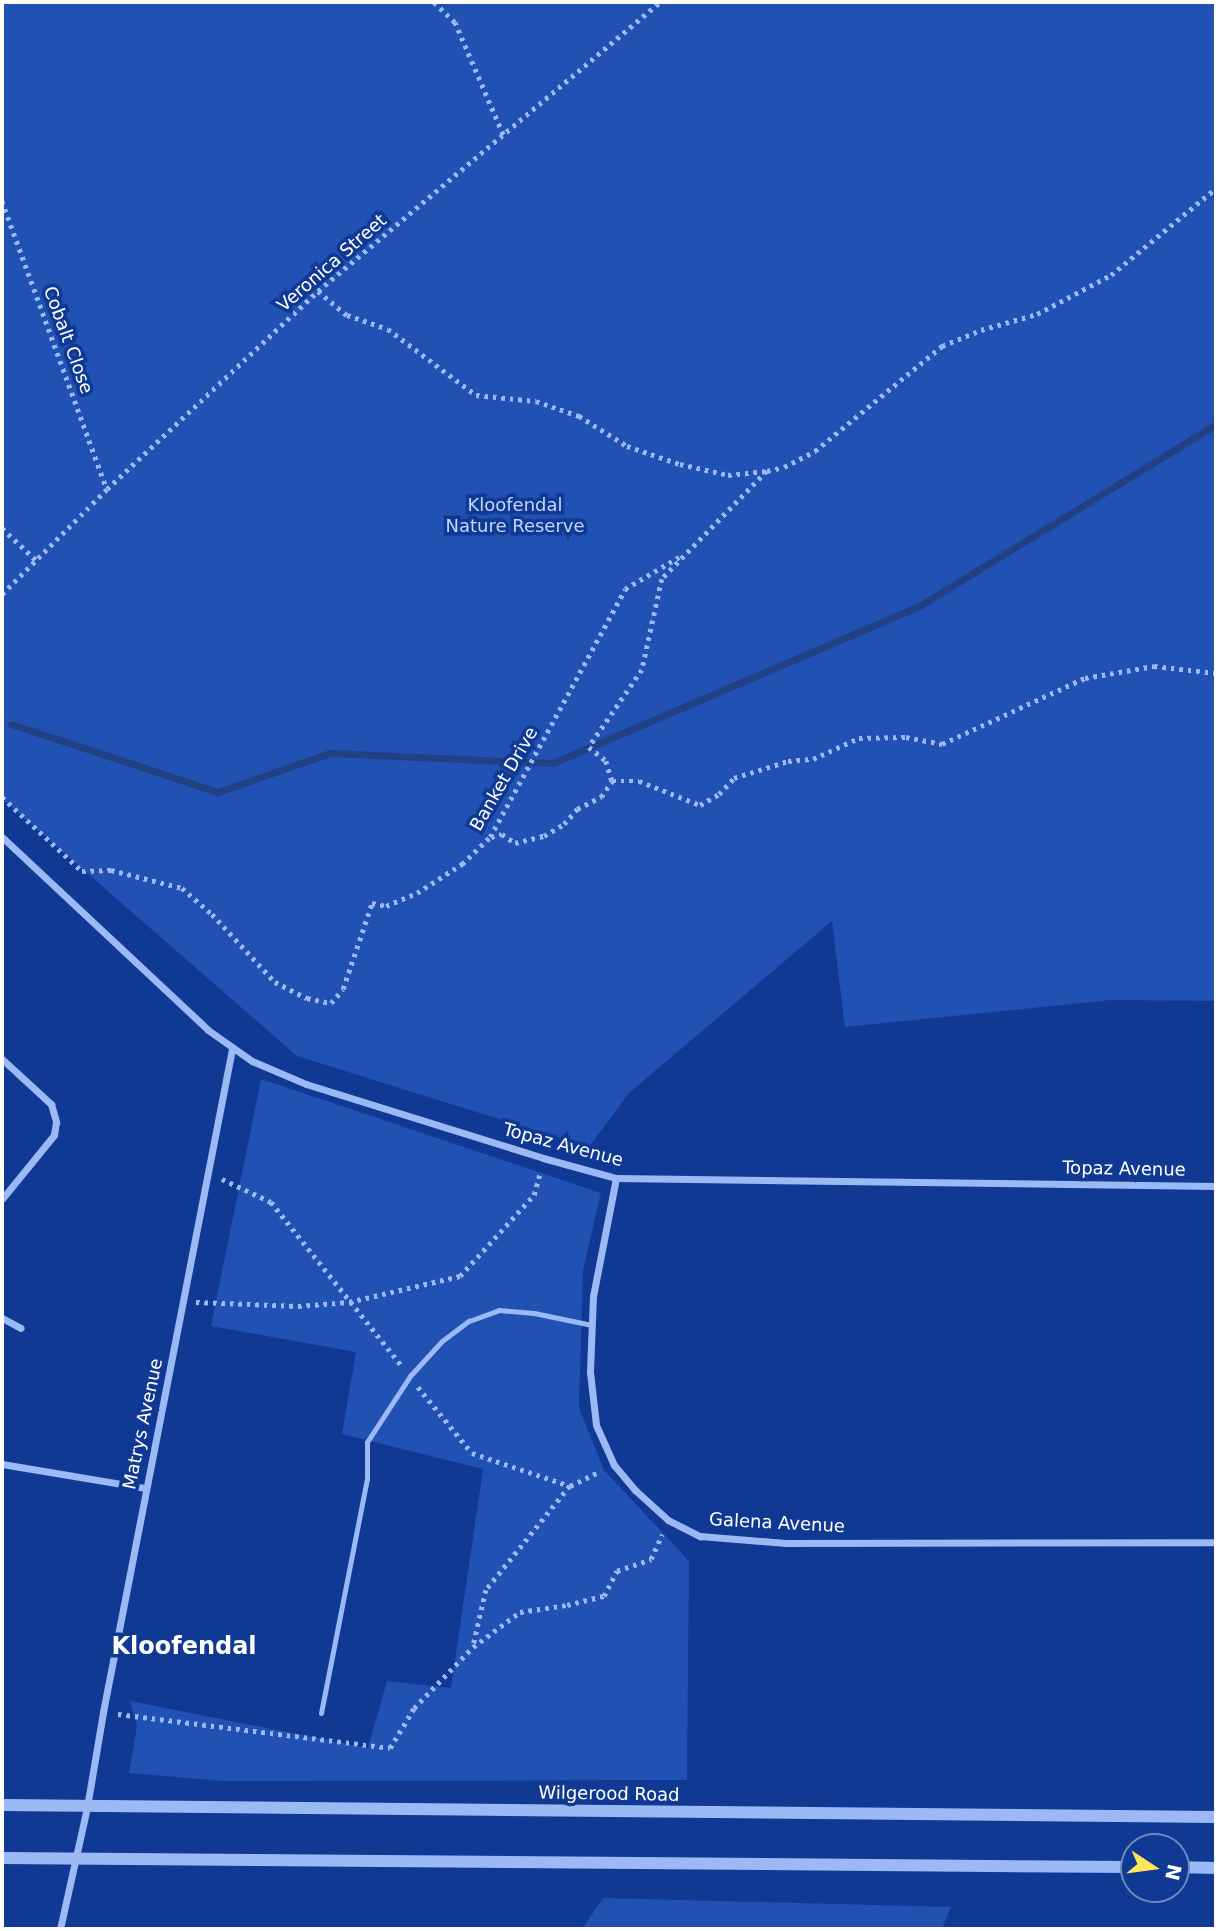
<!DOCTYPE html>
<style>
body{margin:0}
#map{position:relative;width:1218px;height:1931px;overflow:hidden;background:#0f3993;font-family:"DejaVu Sans",sans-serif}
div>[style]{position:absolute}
.green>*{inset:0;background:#2051b3}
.stream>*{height:7px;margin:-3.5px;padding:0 3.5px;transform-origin:3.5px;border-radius:3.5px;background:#224185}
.path>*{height:4.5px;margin-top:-2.25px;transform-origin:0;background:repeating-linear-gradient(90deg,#9bb9f4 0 3.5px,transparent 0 8.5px)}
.service>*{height:5px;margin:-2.5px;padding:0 2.5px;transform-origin:2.5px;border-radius:2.5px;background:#9bb9f4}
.minor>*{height:7px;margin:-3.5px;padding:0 3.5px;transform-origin:3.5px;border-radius:3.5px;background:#9bb9f4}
.tertiary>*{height:12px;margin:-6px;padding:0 6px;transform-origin:6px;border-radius:6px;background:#9bb9f4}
span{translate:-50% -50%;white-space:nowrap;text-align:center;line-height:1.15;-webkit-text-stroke:7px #0f3993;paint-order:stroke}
.street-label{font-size:18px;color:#fff}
.park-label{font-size:18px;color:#c3d7fe}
.district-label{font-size:24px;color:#fff;font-weight:700}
.frame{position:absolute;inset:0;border:4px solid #fff;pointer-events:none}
.north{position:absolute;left:1120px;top:1833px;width:70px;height:70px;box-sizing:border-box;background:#0f3993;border:2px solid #6f88be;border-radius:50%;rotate:103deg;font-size:19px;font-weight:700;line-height:28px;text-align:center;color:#fff}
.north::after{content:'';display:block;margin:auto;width:24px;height:32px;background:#ffe45e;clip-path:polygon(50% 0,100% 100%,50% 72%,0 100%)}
</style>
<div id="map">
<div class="green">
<i style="clip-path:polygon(2px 2px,1216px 2px,1216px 1001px,1111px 1000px,845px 1027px,832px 921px,629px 1093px,589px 1147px,297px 1056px,2px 799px)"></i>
<i style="clip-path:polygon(261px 1079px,601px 1193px,583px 1270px,579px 1408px,604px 1470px,689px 1561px,687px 1780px,221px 1781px,129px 1773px,137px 1726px,130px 1701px,368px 1748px,387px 1681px,451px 1688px,483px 1469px,342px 1434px,356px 1352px,211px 1326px)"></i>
<i style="clip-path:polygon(603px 1898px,951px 1907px,942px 1929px,582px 1929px)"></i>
</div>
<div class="stream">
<i style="left:11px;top:724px;width:218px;rotate:18.2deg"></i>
<i style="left:218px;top:792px;width:119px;rotate:-19.2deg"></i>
<i style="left:330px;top:753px;width:223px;rotate:2.6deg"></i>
<i style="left:553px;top:763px;width:400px;rotate:-23.2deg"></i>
<i style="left:921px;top:605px;width:346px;rotate:-31.5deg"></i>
</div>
<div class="path">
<i style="left:434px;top:2px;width:29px;rotate:44deg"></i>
<i style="left:455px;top:22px;width:124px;rotate:66.7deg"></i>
<i style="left:2px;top:201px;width:307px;rotate:70deg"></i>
<i style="left:318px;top:291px;width:38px;rotate:40deg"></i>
<i style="left:347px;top:315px;width:43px;rotate:18.9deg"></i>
<i style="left:388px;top:329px;width:110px;rotate:36.9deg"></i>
<i style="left:476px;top:395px;width:60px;rotate:5.7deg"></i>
<i style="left:536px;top:401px;width:46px;rotate:19.2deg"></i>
<i style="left:579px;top:416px;width:57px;rotate:32deg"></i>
<i style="left:627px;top:446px;width:56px;rotate:18.8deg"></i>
<i style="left:680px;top:464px;width:49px;rotate:12.9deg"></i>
<i style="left:728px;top:475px;width:39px;rotate:-6deg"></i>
<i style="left:767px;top:471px;width:17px;rotate:-13deg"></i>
<i style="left:784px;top:467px;width:35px;rotate:-27deg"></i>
<i style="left:815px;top:451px;width:165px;rotate:-39.6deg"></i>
<i style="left:942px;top:346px;width:42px;rotate:-22.3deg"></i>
<i style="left:981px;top:330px;width:58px;rotate:-15.9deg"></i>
<i style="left:1037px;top:314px;width:84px;rotate:-27.8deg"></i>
<i style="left:1111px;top:275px;width:136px;rotate:-39.6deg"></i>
<i style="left:767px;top:471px;width:151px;rotate:134.2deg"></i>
<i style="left:662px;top:579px;width:93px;rotate:102.4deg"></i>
<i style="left:642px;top:670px;width:93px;rotate:124.5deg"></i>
<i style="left:589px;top:747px;width:22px;rotate:39deg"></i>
<i style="left:606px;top:761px;width:21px;rotate:73deg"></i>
<i style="left:612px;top:781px;width:27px"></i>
<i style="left:639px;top:781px;width:66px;rotate:21.5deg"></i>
<i style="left:700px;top:805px;width:22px;rotate:-30deg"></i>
<i style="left:719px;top:794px;width:22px;rotate:-47deg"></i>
<i style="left:734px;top:778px;width:57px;rotate:-17.5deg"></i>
<i style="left:788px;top:761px;width:25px;rotate:-5deg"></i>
<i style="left:813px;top:759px;width:51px;rotate:-24.5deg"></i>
<i style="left:859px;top:738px;width:47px;rotate:-1.2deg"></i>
<i style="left:906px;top:737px;width:37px;rotate:11deg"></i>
<i style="left:942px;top:744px;width:157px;rotate:-24.8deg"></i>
<i style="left:1085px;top:678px;width:70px;rotate:-9.9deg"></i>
<i style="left:1154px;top:666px;width:62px;rotate:6.4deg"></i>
<i style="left:2px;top:528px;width:47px;rotate:43.3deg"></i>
<i style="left:2px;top:594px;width:148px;rotate:-45deg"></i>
<i style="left:107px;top:489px;width:289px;rotate:-43.2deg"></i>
<i style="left:318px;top:291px;width:448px;rotate:-40.2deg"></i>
<i style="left:2px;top:797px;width:109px;rotate:42.8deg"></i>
<i style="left:82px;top:871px;width:29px;rotate:-2deg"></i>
<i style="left:111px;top:870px;width:73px;rotate:14.2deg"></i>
<i style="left:182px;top:888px;width:40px;rotate:41deg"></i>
<i style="left:212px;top:914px;width:93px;rotate:47.2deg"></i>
<i style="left:275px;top:982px;width:36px;rotate:27deg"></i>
<i style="left:307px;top:998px;width:25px;rotate:12deg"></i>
<i style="left:331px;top:1003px;width:18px;rotate:-49deg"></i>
<i style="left:343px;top:989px;width:91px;rotate:-71.4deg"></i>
<i style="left:372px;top:903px;width:14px;rotate:12deg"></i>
<i style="left:386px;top:906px;width:34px;rotate:-23deg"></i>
<i style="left:417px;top:893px;width:54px;rotate:-32.8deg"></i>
<i style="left:462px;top:864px;width:39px;rotate:-44deg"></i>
<i style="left:490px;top:837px;width:282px;rotate:-61.4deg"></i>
<i style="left:625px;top:589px;width:63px;rotate:-30.7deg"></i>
<i style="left:491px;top:837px;width:11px;rotate:-15deg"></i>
<i style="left:502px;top:834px;width:16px;rotate:35deg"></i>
<i style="left:515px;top:843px;width:30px;rotate:-14deg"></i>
<i style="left:544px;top:836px;width:23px;rotate:-31deg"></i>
<i style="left:564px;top:824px;width:20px;rotate:-49deg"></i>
<i style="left:577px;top:809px;width:27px;rotate:-27deg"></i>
<i style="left:601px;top:797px;width:19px;rotate:-55deg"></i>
<i style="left:222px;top:1179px;width:54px;rotate:25.1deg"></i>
<i style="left:271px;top:1202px;width:210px;rotate:51.4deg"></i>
<i style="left:196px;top:1302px;width:102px;rotate:2.2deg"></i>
<i style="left:298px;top:1306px;width:51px;rotate:-4.5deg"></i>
<i style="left:349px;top:1302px;width:114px;rotate:-13.2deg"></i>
<i style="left:460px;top:1276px;width:110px;rotate:-47.6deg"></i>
<i style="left:534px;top:1195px;width:24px;rotate:-75deg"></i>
<i style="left:418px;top:1387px;width:85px;rotate:50.7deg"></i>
<i style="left:472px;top:1453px;width:103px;rotate:18.6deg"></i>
<i style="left:570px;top:1486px;width:34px;rotate:-26deg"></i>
<i style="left:570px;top:1486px;width:134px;rotate:128.9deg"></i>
<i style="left:486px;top:1590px;width:58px;rotate:102.8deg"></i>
<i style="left:473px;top:1647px;width:59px;rotate:-36.7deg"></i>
<i style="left:520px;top:1612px;width:48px;rotate:-8.5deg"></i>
<i style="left:567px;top:1605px;width:38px;rotate:-14deg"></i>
<i style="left:604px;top:1596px;width:28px;rotate:-63deg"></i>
<i style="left:617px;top:1571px;width:36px;rotate:-19deg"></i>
<i style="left:651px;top:1559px;width:27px;rotate:-66deg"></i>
<i style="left:118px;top:1714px;width:274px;rotate:7.1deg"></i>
<i style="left:390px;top:1748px;width:47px;rotate:-59deg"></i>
<i style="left:414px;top:1708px;width:85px;rotate:-46deg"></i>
</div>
<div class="service">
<i style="left:321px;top:1713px;width:238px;rotate:-78.9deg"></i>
<i style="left:367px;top:1479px;width:37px;rotate:-90deg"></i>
<i style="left:367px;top:1442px;width:79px;rotate:-56.9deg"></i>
<i style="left:410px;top:1376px;width:47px;rotate:-47.6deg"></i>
<i style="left:442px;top:1341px;width:34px;rotate:-37deg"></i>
<i style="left:469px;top:1321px;width:32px;rotate:-20deg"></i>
<i style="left:499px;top:1310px;width:35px;rotate:5deg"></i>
<i style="left:534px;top:1313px;width:59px;rotate:11.7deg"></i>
</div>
<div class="minor">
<i style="left:2px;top:837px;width:282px;rotate:43.1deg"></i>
<i style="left:208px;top:1030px;width:54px;rotate:35.2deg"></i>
<i style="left:252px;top:1061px;width:59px;rotate:23.1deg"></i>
<i style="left:306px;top:1084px;width:248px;rotate:17.3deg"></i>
<i style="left:543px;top:1158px;width:76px;rotate:15.3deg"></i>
<i style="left:616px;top:1178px;width:600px;rotate:0.76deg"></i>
<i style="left:2px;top:1059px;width:67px;rotate:42.6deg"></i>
<i style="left:51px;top:1104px;width:19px;rotate:74deg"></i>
<i style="left:56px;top:1122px;width:13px;rotate:99deg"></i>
<i style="left:54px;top:1135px;width:82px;rotate:129.1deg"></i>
<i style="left:616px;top:1178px;width:120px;rotate:101deg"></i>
<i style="left:593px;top:1296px;width:76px;rotate:92.3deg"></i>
<i style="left:590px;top:1372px;width:53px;rotate:83.5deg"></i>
<i style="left:596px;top:1425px;width:44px;rotate:65.8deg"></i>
<i style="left:614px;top:1465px;width:33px;rotate:50deg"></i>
<i style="left:635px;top:1490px;width:45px;rotate:42.3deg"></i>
<i style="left:668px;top:1520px;width:36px;rotate:27deg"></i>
<i style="left:700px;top:1536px;width:86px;rotate:4.7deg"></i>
<i style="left:786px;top:1543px;width:430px;rotate:-0.1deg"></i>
<i style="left:2px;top:1318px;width:21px;rotate:28deg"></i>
<i style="left:2px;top:1464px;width:146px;rotate:9.5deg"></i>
<i style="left:60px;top:1929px;width:125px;rotate:-77.5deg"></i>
<i style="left:87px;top:1807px;width:96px;rotate:-80.4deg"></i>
<i style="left:103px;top:1712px;width:675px;rotate:-78.99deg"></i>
</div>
<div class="tertiary">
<i style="left:2px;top:1805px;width:1214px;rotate:0.57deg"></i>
<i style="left:2px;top:1858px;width:1132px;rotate:0.46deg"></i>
<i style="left:1176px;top:1867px;width:40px;rotate:1.4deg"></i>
</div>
<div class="street-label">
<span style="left:332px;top:263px;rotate:-41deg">Veronica Street</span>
<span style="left:68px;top:340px;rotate:70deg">Cobalt Close</span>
<span style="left:504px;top:779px;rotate:-60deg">Banket Drive</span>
<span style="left:563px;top:1145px;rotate:15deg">Topaz Avenue</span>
<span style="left:1124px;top:1169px;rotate:1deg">Topaz Avenue</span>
<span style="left:143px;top:1424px;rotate:-78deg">Matrys Avenue</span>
<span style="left:777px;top:1523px;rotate:3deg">Galena Avenue</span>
<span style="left:609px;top:1794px;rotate:1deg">Wilgerood Road</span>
</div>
<div class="park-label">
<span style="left:515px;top:516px">Kloofendal<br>Nature Reserve</span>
</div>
<div class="district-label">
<span style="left:184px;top:1647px">Kloofendal</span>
</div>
<div class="frame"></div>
<div class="north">N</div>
</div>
